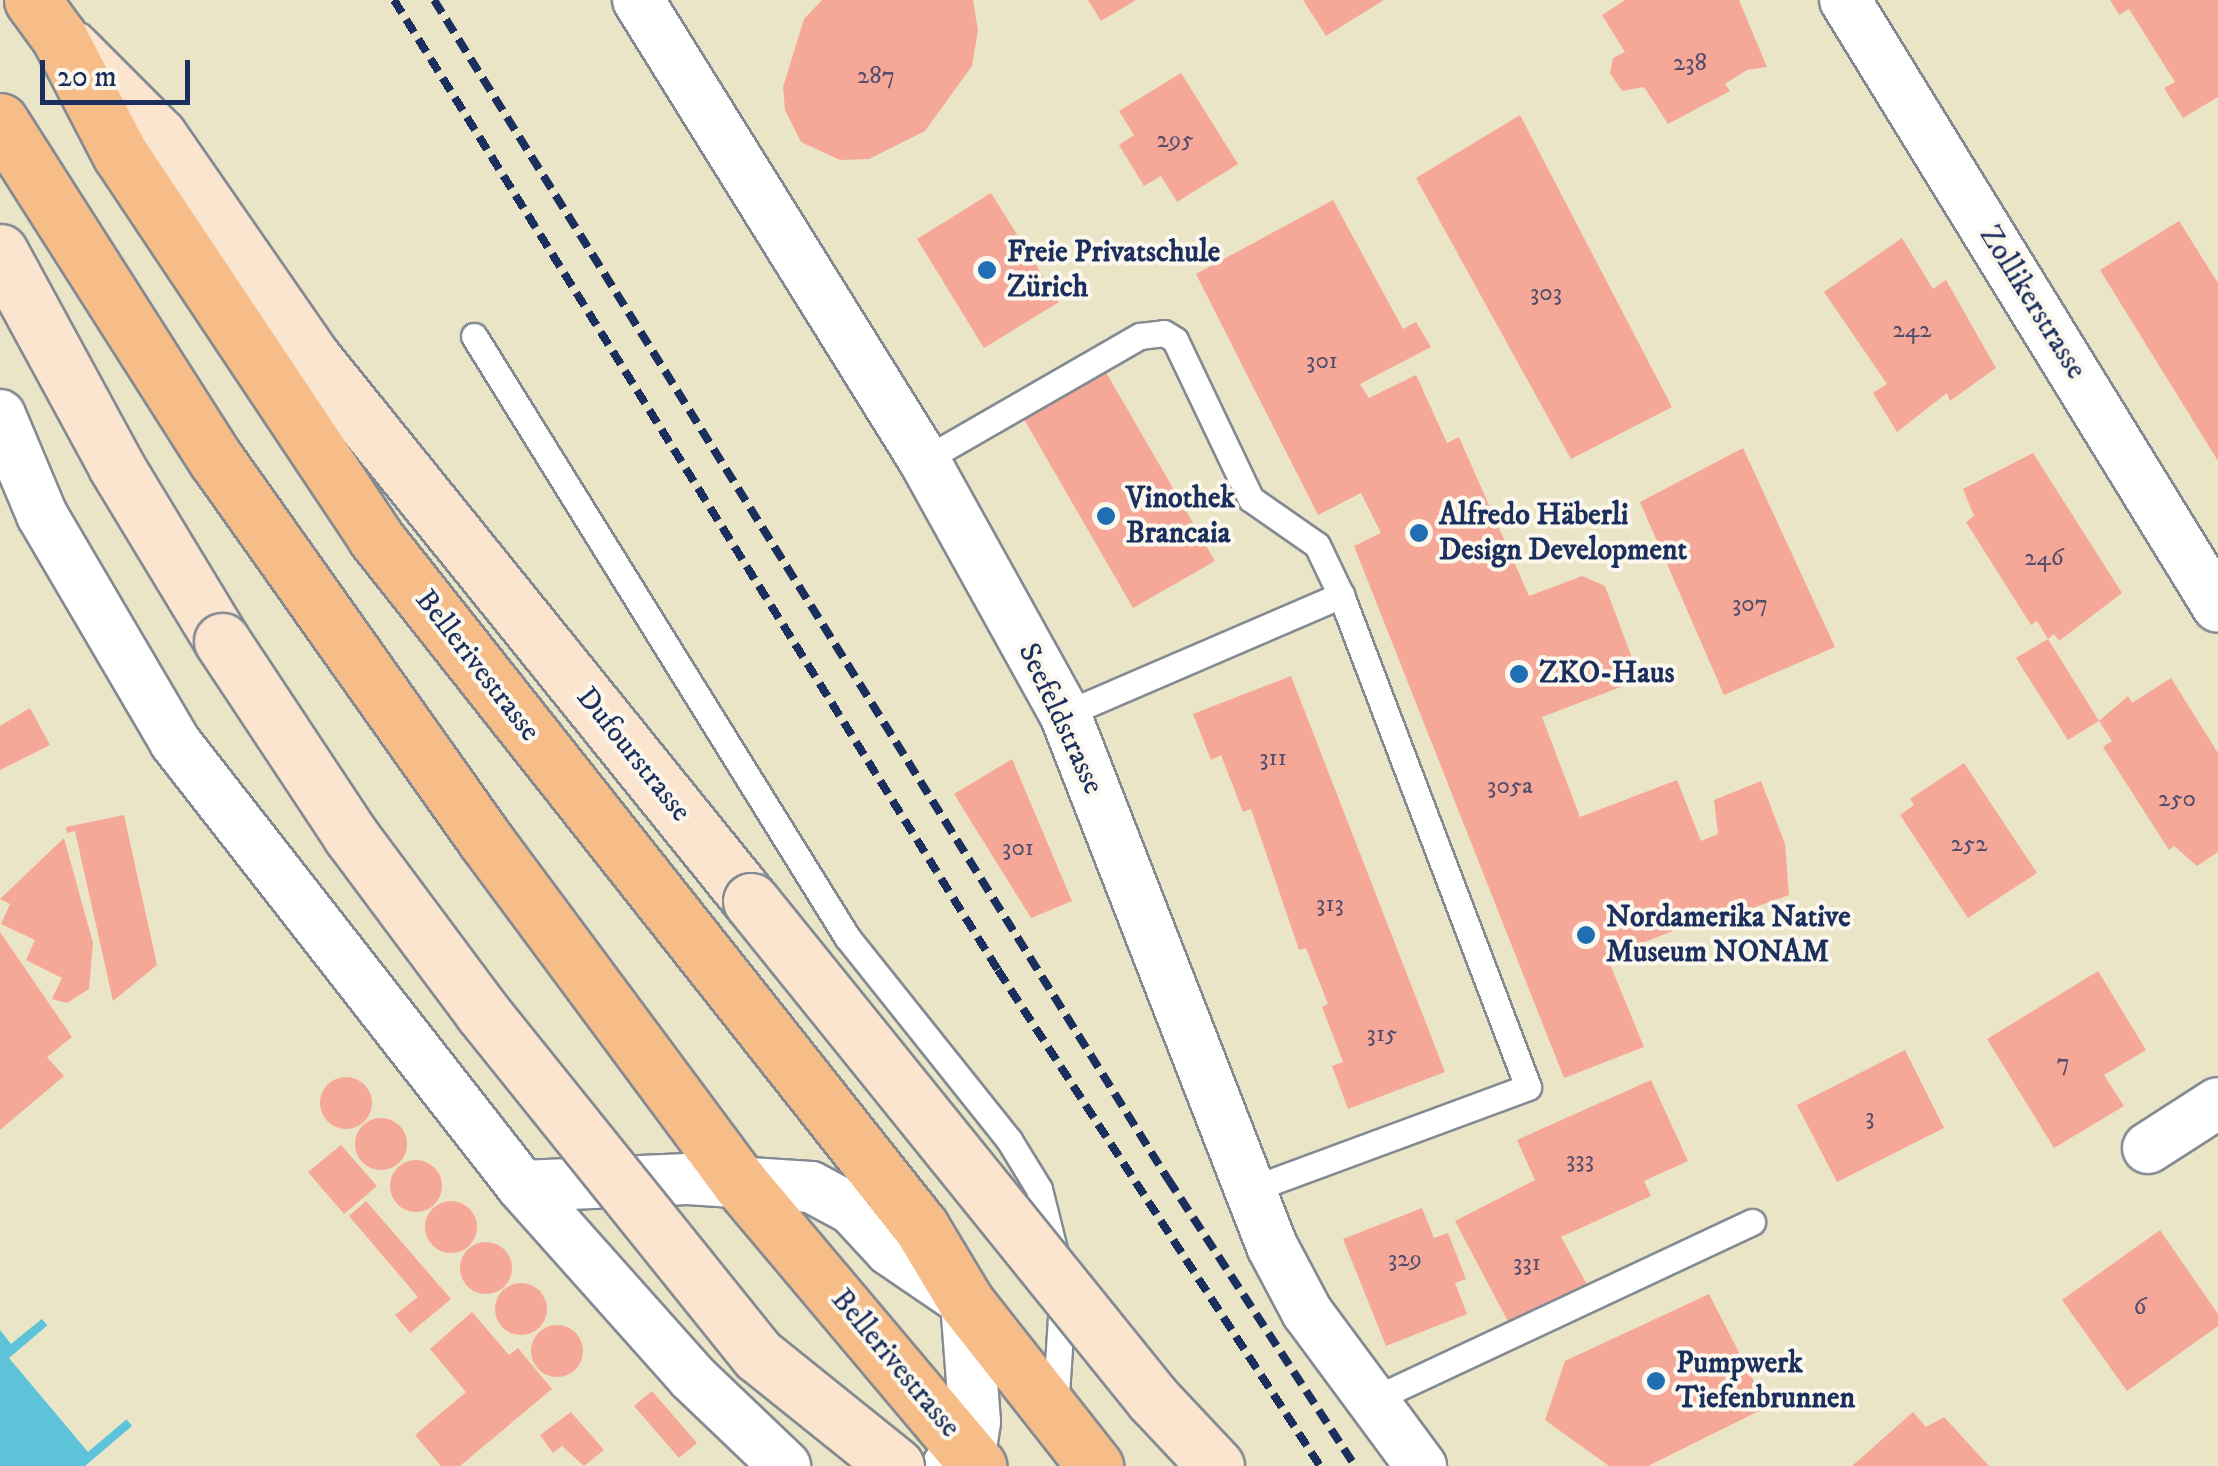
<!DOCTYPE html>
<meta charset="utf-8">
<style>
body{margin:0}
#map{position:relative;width:2218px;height:1466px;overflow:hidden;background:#ebe5c7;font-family:"IM FELL DW Pica",serif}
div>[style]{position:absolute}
.water>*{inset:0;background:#5cc3d9}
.pier>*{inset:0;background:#ebe5c7}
.building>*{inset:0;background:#f6a898}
.round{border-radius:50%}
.roads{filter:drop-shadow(2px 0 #838a92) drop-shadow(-2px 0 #838a92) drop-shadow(0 2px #838a92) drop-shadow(0 -2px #838a92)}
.lane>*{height:25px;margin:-12.5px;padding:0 12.5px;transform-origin:12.5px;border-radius:12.5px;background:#fff}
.street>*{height:50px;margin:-25px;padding:0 25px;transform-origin:25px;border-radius:25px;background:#fff}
.secondary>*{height:55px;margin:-27.5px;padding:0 27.5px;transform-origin:27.5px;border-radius:27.5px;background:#fce5cf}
.primary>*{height:55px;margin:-27.5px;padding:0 27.5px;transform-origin:27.5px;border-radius:27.5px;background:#f7bd88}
.rail>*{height:8px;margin-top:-4px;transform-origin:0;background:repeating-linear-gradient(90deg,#1b2f5e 0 15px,transparent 0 23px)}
.bridges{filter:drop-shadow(2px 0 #838a92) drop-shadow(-2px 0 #838a92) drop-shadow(0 2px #838a92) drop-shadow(0 -2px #838a92)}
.secondary-bridge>*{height:55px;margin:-27.5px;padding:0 27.5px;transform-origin:27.5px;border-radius:27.5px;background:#fce5cf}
.dots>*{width:28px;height:28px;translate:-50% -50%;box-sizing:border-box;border:5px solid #fbf7ec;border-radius:50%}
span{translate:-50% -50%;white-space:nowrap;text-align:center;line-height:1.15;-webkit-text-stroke:8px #fbf7ec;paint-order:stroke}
.number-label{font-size:25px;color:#524d6c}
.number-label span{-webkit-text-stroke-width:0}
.poi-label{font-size:30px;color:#1b2f5e;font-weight:700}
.left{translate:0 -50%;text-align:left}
.street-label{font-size:30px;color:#1b2f5e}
.scale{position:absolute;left:40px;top:60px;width:150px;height:45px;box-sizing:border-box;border:5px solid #1b2f5e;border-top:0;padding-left:12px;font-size:30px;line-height:35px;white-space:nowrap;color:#1b2f5e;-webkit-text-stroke:8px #fbf7ec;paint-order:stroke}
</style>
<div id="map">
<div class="water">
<i style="clip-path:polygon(0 1269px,132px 1426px,85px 1466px,0 1466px)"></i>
</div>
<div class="pier">
<i style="clip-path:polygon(0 1267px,43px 1318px,11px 1344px,0 1330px)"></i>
<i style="clip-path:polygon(49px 1324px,128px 1418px,88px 1452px,9px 1358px)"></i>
</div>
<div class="building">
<i style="clip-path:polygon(822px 0,973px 0,978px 30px,972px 66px,925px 131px,869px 159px,840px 160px,801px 142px,785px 110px,783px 87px,804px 19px)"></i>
<i style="clip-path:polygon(1088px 0,1136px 0,1101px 21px)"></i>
<i style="clip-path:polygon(1303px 0,1384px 0,1326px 36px)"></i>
<i style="clip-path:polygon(1625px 0,1739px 0,1767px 67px,1747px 70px,1725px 84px,1730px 91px,1668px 124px,1644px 87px,1622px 91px,1610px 73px,1613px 58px,1625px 52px,1602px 15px)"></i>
<i style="clip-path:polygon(2110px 0,2218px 0,2218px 97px,2183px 118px,2164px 88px,2175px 82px,2129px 9px,2119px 15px)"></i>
<i style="clip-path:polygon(1181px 73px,1238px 164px,1177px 202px,1161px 176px,1144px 186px,1119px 145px,1134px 135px,1119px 111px)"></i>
<i style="clip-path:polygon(1520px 115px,1672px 407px,1571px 459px,1416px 178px)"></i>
<i style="clip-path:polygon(991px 193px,1059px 302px,984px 348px,917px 239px)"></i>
<i style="clip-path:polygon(1333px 200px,1403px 329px,1416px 322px,1431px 347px,1360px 384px,1369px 398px,1416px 375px,1447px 443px,1459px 437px,1529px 596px,1582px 576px,1605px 586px,1634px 663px,1626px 685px,1542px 717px,1580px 817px,1677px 780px,1701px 841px,1718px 834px,1714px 800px,1761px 781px,1785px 844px,1789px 895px,1741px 912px,1738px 905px,1607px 957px,1644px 1047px,1564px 1078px,1354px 546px,1381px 533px,1361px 493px,1318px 515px,1196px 274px)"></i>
<i style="clip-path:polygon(2179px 221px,2218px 283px,2218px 461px,2100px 270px)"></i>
<i style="clip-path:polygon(1902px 238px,1933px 289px,1946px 280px,1996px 368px,1950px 401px,1947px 393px,1897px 432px,1873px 393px,1887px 384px,1824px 292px)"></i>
<i style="clip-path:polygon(1103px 367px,1215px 561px,1133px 608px,1021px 414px)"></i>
<i style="clip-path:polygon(1743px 448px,1835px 647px,1724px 695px,1640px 502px)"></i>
<i style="clip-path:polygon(2033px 453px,2122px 593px,2059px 641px,2054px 634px,2048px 639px,2037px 621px,2031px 625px,1966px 522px,1974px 516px,1963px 489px)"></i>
<i style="clip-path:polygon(2048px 639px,2099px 721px,2128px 696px,2132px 703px,2171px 678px,2218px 753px,2218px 852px,2197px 866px,2174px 846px,2169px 850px,2103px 747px,2112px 741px,2099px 721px,2068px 740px,2016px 658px)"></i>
<i style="clip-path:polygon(1291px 676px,1445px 1072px,1348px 1109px,1332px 1066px,1343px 1062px,1322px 1007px,1328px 1004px,1306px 948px,1299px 950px,1251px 809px,1243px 812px,1221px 755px,1211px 760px,1193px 714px)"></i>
<i style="clip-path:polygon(30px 708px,50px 745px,0 770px,0 726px)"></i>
<i style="clip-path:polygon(1012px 759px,1072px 901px,1031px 918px,954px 794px)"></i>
<i style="clip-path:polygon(1964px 763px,2037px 873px,1968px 918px,1900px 815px,1914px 805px,1910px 799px)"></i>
<i style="clip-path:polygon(124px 815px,157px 965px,113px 1001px,75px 831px,67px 833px,66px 827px)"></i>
<i style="clip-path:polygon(64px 838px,93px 943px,89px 989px,67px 1003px,52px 999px,62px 978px,26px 960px,35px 940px,1px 924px,10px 904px,0 899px)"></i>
<i style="clip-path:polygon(0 932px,72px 1037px,47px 1057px,64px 1076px,0 1130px)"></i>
<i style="clip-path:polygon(2098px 971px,2146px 1050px,2104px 1075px,2124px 1106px,2054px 1148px,1987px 1039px)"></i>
<i style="clip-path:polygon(1905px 1050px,1944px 1128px,1837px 1182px,1797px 1105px)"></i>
<i class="round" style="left:320px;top:1077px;width:52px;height:52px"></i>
<i style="clip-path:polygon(1651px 1080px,1688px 1161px,1644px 1181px,1651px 1196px,1561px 1237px,1590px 1290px,1513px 1331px,1455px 1221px,1535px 1180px,1517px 1140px)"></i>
<i class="round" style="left:355px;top:1118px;width:52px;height:52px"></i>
<i style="clip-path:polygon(341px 1145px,377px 1186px,344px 1214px,308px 1172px)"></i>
<i class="round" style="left:390px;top:1160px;width:52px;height:52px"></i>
<i style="clip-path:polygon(366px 1201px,451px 1299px,410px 1333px,395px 1315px,418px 1297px,349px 1216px)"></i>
<i class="round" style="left:425px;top:1201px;width:52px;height:52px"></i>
<i style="clip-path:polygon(1422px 1208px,1434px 1238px,1448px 1233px,1466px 1279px,1455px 1283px,1467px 1314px,1386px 1346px,1343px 1239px)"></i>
<i style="clip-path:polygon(2160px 1230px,2218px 1314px,2218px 1326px,2127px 1391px,2062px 1300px)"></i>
<i class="round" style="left:460px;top:1242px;width:52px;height:52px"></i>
<i class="round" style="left:495px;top:1283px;width:52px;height:52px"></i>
<i style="clip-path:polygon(1709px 1294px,1767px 1407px,1648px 1466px,1609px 1466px,1545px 1420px,1565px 1361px)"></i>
<i style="clip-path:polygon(472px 1312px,509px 1355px,518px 1348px,552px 1389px,460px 1466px,441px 1466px,415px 1435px,466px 1392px,430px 1349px)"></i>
<i class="round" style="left:531px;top:1325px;width:52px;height:52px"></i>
<i style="clip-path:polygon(652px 1391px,697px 1443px,679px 1458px,634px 1406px)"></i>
<i style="clip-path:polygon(571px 1412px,604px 1450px,584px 1466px,562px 1446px,553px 1453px,540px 1435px)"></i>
<i style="clip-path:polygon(1913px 1412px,1926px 1427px,1944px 1417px,1989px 1466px,1852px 1466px)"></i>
</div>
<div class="roads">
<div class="lane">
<i style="left:474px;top:336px;width:707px;rotate:58.17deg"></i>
<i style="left:847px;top:937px;width:260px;rotate:51.4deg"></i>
<i style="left:1009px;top:1140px;width:57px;rotate:58.5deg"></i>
<i style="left:1039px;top:1189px;width:74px;rotate:76deg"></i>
<i style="left:924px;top:460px;width:249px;rotate:-29.9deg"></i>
<i style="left:1140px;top:336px;width:24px;rotate:-7deg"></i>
<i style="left:1164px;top:333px;width:13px;rotate:32deg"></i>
<i style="left:1175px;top:340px;width:176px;rotate:64.5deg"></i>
<i style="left:1251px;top:499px;width:80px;rotate:34.9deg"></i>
<i style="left:1317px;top:545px;width:55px;rotate:64.4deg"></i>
<i style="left:1341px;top:595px;width:526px;rotate:69.19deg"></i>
<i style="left:1528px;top:1087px;width:296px;rotate:159.7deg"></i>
<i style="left:1065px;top:714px;width:301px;rotate:-23.3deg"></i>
<i style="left:1370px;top:1401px;width:422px;rotate:-25.1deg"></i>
<i style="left:1055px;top:1410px;width:109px;rotate:-86.3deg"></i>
</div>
<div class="street">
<i style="left:638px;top:0;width:542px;rotate:58.13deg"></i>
<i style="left:924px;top:460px;width:291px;rotate:61deg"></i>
<i style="left:1065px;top:714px;width:571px;rotate:68.74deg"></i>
<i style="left:1272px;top:1246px;width:75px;rotate:62.1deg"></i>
<i style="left:1307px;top:1312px;width:192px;rotate:53.5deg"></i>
<i style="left:1845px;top:0;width:712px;rotate:58.43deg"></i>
<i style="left:0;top:415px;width:108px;rotate:67.2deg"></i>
<i style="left:42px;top:515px;width:263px;rotate:59.6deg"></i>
<i style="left:175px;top:742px;width:564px;rotate:51.99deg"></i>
<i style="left:522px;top:1186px;width:256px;rotate:48.3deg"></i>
<i style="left:692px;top:1377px;width:129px;rotate:43.7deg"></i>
<i style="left:2148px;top:1148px;width:83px;rotate:-32.7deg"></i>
<i style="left:522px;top:1186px;width:166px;rotate:-2.4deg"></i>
<i style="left:688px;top:1179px;width:123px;rotate:3.7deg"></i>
<i style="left:811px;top:1187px;width:47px;rotate:28.2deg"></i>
<i style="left:852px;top:1209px;width:56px;rotate:47.2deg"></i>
<i style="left:890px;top:1250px;width:92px;rotate:34.4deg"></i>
<i style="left:966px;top:1302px;width:120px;rotate:85.7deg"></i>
<i style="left:975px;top:1422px;width:33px;rotate:99deg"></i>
<i style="left:970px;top:1455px;width:25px;rotate:154deg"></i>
</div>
<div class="secondary">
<i style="left:71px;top:48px;width:124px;rotate:45deg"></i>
<i style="left:159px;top:136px;width:269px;rotate:55.3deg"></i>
<i style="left:312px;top:357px;width:699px;rotate:51.1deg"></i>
<i style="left:0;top:252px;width:243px;rotate:61.5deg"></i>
<i style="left:116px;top:466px;width:205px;rotate:58.8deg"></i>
</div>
<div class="primary">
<i style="left:32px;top:0;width:46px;rotate:53.9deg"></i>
<i style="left:59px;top:37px;width:132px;rotate:62.5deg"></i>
<i style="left:120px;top:154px;width:460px;rotate:56.3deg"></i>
<i style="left:375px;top:537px;width:880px;rotate:51.65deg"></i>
<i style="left:921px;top:1227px;width:87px;rotate:59deg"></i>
<i style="left:966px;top:1302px;width:209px;rotate:51.8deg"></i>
<i style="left:0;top:121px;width:403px;rotate:57.5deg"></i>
<i style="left:217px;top:461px;width:466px;rotate:54.7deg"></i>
<i style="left:486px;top:841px;width:426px;rotate:53.4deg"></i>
<i style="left:740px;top:1183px;width:370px;rotate:49.9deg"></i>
</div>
</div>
<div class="rail">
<i style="left:394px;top:0;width:1143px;rotate:58.09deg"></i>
<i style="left:998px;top:970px;width:591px;rotate:57.01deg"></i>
<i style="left:434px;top:0;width:1389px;rotate:58.1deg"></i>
<i style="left:1168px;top:1179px;width:343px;rotate:56.9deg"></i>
</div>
<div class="bridges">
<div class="secondary-bridge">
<i style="left:222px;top:641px;width:234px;rotate:56.5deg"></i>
<i style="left:351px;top:836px;width:219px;rotate:53.3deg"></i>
<i style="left:482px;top:1012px;width:440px;rotate:51.2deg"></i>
<i style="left:758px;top:1355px;width:177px;rotate:38.8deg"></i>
<i style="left:751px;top:901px;width:640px;rotate:51.09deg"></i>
<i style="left:1153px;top:1399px;width:92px;rotate:46.8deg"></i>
</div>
</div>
<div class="dots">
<i style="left:987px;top:270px;background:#1f6fb2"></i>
<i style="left:1106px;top:516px;background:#1f6fb2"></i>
<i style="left:1419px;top:533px;background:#1f6fb2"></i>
<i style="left:1519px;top:674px;background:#1f6fb2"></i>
<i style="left:1586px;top:935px;background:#1f6fb2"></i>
<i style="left:1656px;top:1381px;background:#1f6fb2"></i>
</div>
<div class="number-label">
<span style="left:1690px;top:63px">238</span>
<span style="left:876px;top:76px">287</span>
<span style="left:1175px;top:140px">295</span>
<span style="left:1546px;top:293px">303</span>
<span style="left:1912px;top:330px">242</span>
<span style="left:1322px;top:361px">301</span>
<span style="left:2044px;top:558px">246</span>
<span style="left:1750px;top:604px">307</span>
<span style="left:1273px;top:758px">311</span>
<span style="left:1510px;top:786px">305a</span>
<span style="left:2177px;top:799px">250</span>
<span style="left:1969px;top:844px">252</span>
<span style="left:1018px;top:848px">301</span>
<span style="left:1330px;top:904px">313</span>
<span style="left:1382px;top:1034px">315</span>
<span style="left:2063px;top:1063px">7</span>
<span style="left:1870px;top:1117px">3</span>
<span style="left:1580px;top:1160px">333</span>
<span style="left:1405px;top:1259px">329</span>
<span style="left:1527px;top:1263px">331</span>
<span style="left:2140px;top:1307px">6</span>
</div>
<div class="poi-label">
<span class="left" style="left:1007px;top:270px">Freie Privatschule<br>Zürich</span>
<span class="left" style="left:1126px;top:516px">Vinothek<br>Brancaia</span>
<span class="left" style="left:1439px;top:533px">Alfredo Häberli<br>Design Development</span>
<span class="left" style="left:1539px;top:674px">ZKO-Haus</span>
<span class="left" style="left:1606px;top:935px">Nordamerika Native<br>Museum NONAM</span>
<span class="left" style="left:1676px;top:1381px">Pumpwerk<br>Tiefenbrunnen</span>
</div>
<div class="street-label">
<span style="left:2032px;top:303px;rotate:58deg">Zollikerstrasse</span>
<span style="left:477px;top:666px;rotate:52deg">Bellerivestrasse</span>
<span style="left:1060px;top:719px;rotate:65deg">Seefeldstrasse</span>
<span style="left:633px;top:755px;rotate:51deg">Dufourstrasse</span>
<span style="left:895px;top:1364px;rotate:50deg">Bellerivestrasse</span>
</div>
<div class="scale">20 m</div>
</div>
